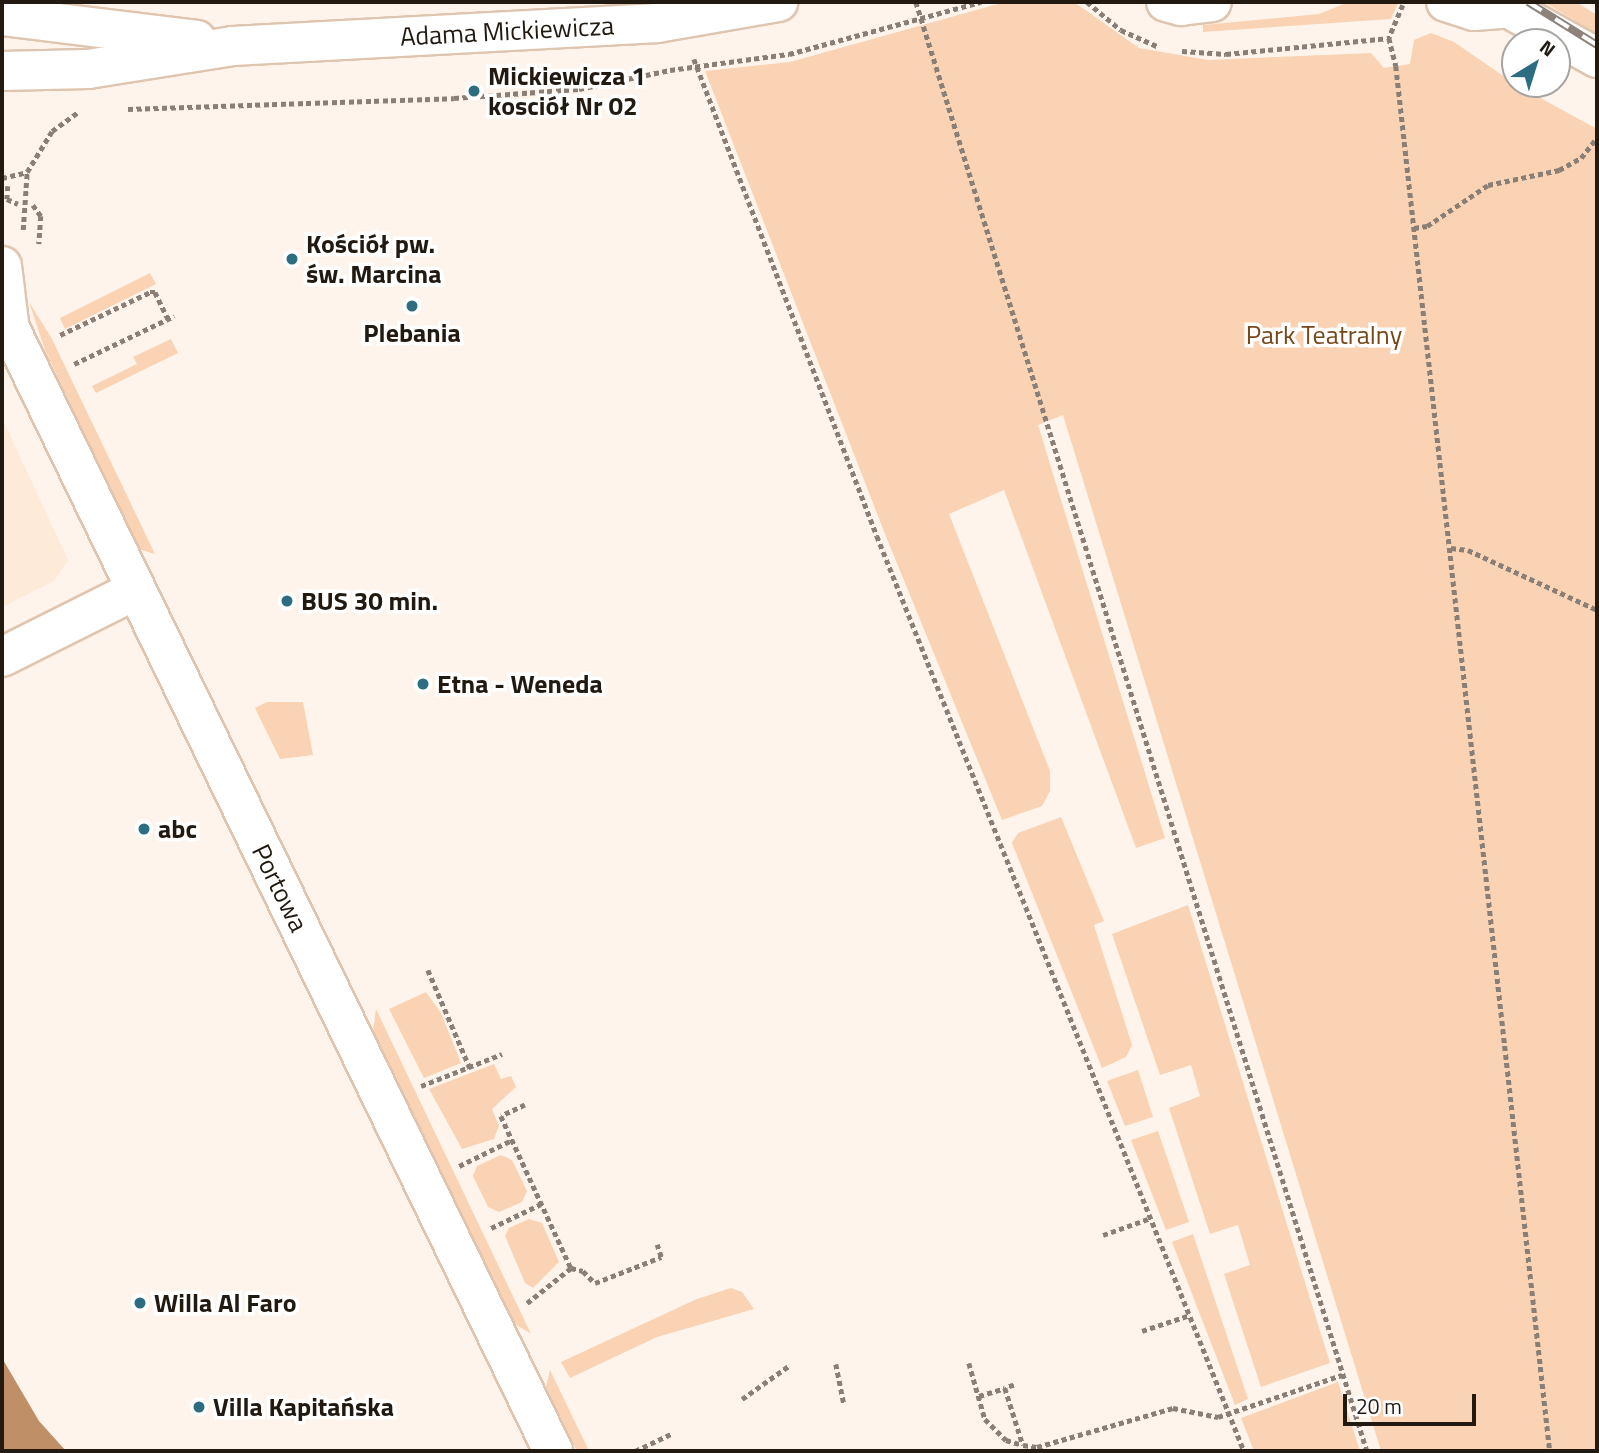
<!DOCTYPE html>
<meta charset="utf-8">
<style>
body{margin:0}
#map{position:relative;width:1599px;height:1453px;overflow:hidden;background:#fef4eb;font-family:"Titillium Web",sans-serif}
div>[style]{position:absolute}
.built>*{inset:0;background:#fdead9}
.green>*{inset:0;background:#f9d3b3}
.water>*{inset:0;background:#bf9067}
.path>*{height:4.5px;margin-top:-2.25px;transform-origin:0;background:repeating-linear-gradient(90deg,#897f77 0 5px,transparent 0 8.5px)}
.roads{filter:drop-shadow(2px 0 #dfc5af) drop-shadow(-2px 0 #dfc5af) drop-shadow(0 2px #dfc5af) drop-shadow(0 -2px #dfc5af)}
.minor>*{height:38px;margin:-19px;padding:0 19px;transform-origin:19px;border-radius:19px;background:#fff}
.tertiary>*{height:38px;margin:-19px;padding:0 19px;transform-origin:19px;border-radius:19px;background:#fff}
.rail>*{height:8px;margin-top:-4px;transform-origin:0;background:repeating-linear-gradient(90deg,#fff 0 16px,#8d837b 0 32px);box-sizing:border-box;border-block:2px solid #8d837b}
.dots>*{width:19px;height:19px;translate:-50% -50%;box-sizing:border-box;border:4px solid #fff;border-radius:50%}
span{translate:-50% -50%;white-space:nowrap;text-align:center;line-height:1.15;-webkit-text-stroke:7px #fff;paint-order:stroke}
.street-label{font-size:26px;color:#221911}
.poi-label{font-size:26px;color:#221911;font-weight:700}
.left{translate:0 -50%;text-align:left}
.park-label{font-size:26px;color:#77491a}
.frame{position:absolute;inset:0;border:4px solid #221911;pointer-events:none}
.north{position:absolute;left:1501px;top:28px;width:70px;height:70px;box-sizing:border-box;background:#fff;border:2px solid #a7a3a0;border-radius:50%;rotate:38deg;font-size:19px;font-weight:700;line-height:28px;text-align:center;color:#221911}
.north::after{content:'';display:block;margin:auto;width:24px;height:32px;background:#2d6d82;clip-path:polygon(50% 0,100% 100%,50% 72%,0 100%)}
.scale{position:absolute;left:1343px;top:1394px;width:133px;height:32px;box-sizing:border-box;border:4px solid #221911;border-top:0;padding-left:9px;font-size:21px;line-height:24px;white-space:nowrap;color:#221911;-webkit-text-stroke:5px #fff;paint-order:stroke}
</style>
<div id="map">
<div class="built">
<i style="clip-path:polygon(2px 418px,68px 560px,54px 581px,2px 607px)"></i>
</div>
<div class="green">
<i style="clip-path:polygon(1005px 2px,1074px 2px,1139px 48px,1208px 60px,1371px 53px,1384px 68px,1410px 64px,1414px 40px,1431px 33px,1454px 42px,1515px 84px,1597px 129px,1597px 1451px,1381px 1451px,1063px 415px,1038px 425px,1165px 838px,1136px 848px,1004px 490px,949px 514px,1050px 771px,1050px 791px,1042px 806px,1002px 820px,885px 534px,705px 71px,790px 62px)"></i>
<i style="clip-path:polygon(1349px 2px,1398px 3px,1391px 19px,1203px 32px,1203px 25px,1319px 14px)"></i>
<i style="clip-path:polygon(1544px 2px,1576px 2px,1597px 15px,1597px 34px)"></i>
<i style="clip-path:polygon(150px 273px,156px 284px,65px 329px,60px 318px)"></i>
<i style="clip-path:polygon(29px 302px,52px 339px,155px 554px,138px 549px,45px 350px)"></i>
<i style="clip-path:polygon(171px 339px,178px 353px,96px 393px,92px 386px,137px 364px,133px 357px)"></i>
<i style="clip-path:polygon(267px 702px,303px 702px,313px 755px,280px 759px,255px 708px)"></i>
<i style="clip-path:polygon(1061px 817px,1104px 921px,1094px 925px,1132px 1045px,1126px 1057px,1102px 1068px,1012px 843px,1018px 833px)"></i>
<i style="clip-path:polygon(1188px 905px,1330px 1363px,1261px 1387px,1224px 1274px,1250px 1265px,1238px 1225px,1210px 1234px,1169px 1108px,1200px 1096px,1191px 1065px,1160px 1075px,1112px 934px)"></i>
<i style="clip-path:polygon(426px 992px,441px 1013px,461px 1063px,424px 1078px,389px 1009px)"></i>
<i style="clip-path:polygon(376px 1009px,531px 1334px,515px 1324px,373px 1032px)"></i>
<i style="clip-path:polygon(494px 1064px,501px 1079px,511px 1076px,516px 1087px,492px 1109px,499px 1126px,494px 1139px,462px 1149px,429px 1089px)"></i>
<i style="clip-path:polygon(1138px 1070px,1153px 1117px,1125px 1126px,1107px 1081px)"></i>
<i style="clip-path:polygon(1158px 1131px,1189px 1222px,1166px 1230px,1131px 1140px)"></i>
<i style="clip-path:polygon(501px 1155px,512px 1160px,527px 1191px,522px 1202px,499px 1212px,488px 1207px,473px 1176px,477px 1166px)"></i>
<i style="clip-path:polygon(529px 1219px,542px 1223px,559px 1262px,533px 1288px,525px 1283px,505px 1236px,509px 1228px)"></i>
<i style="clip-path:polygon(1193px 1234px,1248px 1399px,1235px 1405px,1172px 1242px)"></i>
<i style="clip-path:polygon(731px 1288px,742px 1292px,754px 1309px,657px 1337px,570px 1378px,561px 1362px,697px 1299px)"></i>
<i style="clip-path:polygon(550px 1370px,589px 1451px,577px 1451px,546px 1387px)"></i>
<i style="clip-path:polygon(1338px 1382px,1360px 1451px,1254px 1451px,1241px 1418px)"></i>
</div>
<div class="water">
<i style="clip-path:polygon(2px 1358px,39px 1421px,66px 1451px,2px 1451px)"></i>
</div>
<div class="path">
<i style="left:916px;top:2px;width:1518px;rotate:72.71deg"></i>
<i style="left:1087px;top:2px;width:44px;rotate:39.5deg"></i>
<i style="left:1121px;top:30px;width:42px;rotate:24.1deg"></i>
<i style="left:1403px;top:5px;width:36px;rotate:113deg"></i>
<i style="left:1389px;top:38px;width:29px;rotate:76deg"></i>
<i style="left:1396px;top:66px;width:1394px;rotate:83.66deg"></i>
<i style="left:1182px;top:51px;width:44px;rotate:3.9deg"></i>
<i style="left:1226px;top:54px;width:164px;rotate:-5.6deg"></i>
<i style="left:694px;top:59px;width:511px;rotate:69.01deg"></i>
<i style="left:877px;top:536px;width:986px;rotate:68.14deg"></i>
<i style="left:128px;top:109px;width:326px;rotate:-1.9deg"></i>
<i style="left:454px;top:98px;width:125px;rotate:-4.1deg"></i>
<i style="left:579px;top:89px;width:93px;rotate:-11.8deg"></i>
<i style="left:670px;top:70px;width:120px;rotate:-7.7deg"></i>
<i style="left:789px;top:54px;width:199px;rotate:-15.2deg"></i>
<i style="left:2px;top:178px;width:26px;rotate:-13deg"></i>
<i style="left:27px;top:172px;width:48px;rotate:-58.6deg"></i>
<i style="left:52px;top:131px;width:31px;rotate:-36deg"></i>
<i style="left:8px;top:186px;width:13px;rotate:94deg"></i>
<i style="left:7px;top:199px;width:12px;rotate:24deg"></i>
<i style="left:33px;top:205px;width:14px;rotate:54deg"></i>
<i style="left:41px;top:216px;width:28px;rotate:94deg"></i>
<i style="left:1414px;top:228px;width:13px;rotate:-9deg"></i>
<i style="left:1427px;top:226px;width:73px;rotate:-33.9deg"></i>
<i style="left:1488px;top:185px;width:73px;rotate:-11.9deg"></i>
<i style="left:1559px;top:170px;width:25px;rotate:-29deg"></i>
<i style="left:1581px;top:158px;width:24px;rotate:-52deg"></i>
<i style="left:23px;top:230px;width:58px;rotate:-86.1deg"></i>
<i style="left:60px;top:335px;width:100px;rotate:-25.5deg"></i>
<i style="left:150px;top:292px;width:5px"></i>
<i style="left:155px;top:292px;width:30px;rotate:64deg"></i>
<i style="left:74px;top:364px;width:111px;rotate:-25.6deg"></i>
<i style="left:1451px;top:548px;width:17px;rotate:7deg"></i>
<i style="left:1468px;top:550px;width:142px;rotate:24.9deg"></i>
<i style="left:428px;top:970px;width:107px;rotate:66.8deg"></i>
<i style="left:421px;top:1086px;width:87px;rotate:-21.6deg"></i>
<i style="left:525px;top:1105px;width:26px;rotate:155deg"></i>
<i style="left:501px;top:1116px;width:167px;rotate:65.3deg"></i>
<i style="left:459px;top:1166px;width:59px;rotate:-26.1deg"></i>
<i style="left:491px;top:1228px;width:55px;rotate:-25.6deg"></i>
<i style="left:1103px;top:1235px;width:51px;rotate:-19.5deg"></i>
<i style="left:527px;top:1303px;width:56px;rotate:-38.5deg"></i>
<i style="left:571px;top:1268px;width:12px;rotate:14deg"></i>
<i style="left:583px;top:1271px;width:17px;rotate:45deg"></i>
<i style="left:595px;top:1283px;width:71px;rotate:-21.5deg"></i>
<i style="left:661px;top:1257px;width:13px;rotate:-108deg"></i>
<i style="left:1142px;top:1331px;width:51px;rotate:-18.4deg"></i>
<i style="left:969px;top:1363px;width:58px;rotate:74.1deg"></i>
<i style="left:985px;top:1419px;width:30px;rotate:45deg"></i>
<i style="left:1006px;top:1440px;width:17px;rotate:17deg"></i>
<i style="left:836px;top:1364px;width:41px;rotate:78.7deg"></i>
<i style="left:1014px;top:1385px;width:9px;rotate:162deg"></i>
<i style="left:1005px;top:1388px;width:60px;rotate:72.5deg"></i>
<i style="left:1023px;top:1445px;width:14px;rotate:8deg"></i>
<i style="left:1037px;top:1447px;width:141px;rotate:-16deg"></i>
<i style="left:1173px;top:1408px;width:46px;rotate:11.3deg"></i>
<i style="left:1218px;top:1417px;width:131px;rotate:-18.7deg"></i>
<i style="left:979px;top:1396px;width:27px;rotate:-17deg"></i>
<i style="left:742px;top:1399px;width:59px;rotate:-35.3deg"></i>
<i style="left:635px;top:1451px;width:42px;rotate:-25.3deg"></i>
</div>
<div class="roads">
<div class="minor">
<i style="left:2px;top:657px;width:148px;rotate:-26.6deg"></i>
</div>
<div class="tertiary">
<i style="left:1166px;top:2px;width:16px;rotate:15deg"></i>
<i style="left:1181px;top:6px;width:31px;rotate:-7deg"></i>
<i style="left:1446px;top:2px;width:29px;rotate:18deg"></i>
<i style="left:1474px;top:11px;width:30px;rotate:-4deg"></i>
<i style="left:1497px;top:2px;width:115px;rotate:29.2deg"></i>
<i style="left:2px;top:16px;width:196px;rotate:7deg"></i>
<i style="left:2px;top:71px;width:86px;rotate:-1.3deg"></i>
<i style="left:88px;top:69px;width:147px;rotate:-9deg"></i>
<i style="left:233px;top:46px;width:425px;rotate:-3.1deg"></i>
<i style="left:657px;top:23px;width:123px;rotate:-9.8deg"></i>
<i style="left:2px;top:266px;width:57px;rotate:83deg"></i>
<i style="left:2px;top:312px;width:1265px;rotate:64.18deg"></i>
</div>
</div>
<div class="rail">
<i style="left:1528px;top:2px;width:81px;rotate:31.9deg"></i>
</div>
<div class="dots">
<i style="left:474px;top:91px;background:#2d6d82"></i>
<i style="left:292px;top:259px;background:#2d6d82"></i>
<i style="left:412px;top:306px;background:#2d6d82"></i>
<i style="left:287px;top:601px;background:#2d6d82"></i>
<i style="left:423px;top:684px;background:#2d6d82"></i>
<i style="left:144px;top:829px;background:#2d6d82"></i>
<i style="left:140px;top:1303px;background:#2d6d82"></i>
<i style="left:199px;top:1407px;background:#2d6d82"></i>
</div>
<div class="street-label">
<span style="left:507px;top:31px;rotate:-3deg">Adama Mickiewicza</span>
<span style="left:280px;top:888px;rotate:64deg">Portowa</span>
</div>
<div class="poi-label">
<span class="left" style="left:488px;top:91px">Mickiewicza 1<br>kosciół Nr 02</span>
<span class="left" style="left:306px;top:259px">Kościół pw.<br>św. Marcina</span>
<span style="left:412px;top:333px">Plebania</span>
<span class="left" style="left:301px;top:601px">BUS 30 min.</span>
<span class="left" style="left:437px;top:684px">Etna - Weneda</span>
<span class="left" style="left:158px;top:829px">abc</span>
<span class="left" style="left:154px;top:1303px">Willa Al Faro</span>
<span class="left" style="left:213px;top:1407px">Villa Kapitańska</span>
</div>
<div class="park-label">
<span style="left:1324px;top:335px">Park Teatralny</span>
</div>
<div class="frame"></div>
<div class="north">N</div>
<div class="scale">20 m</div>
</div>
